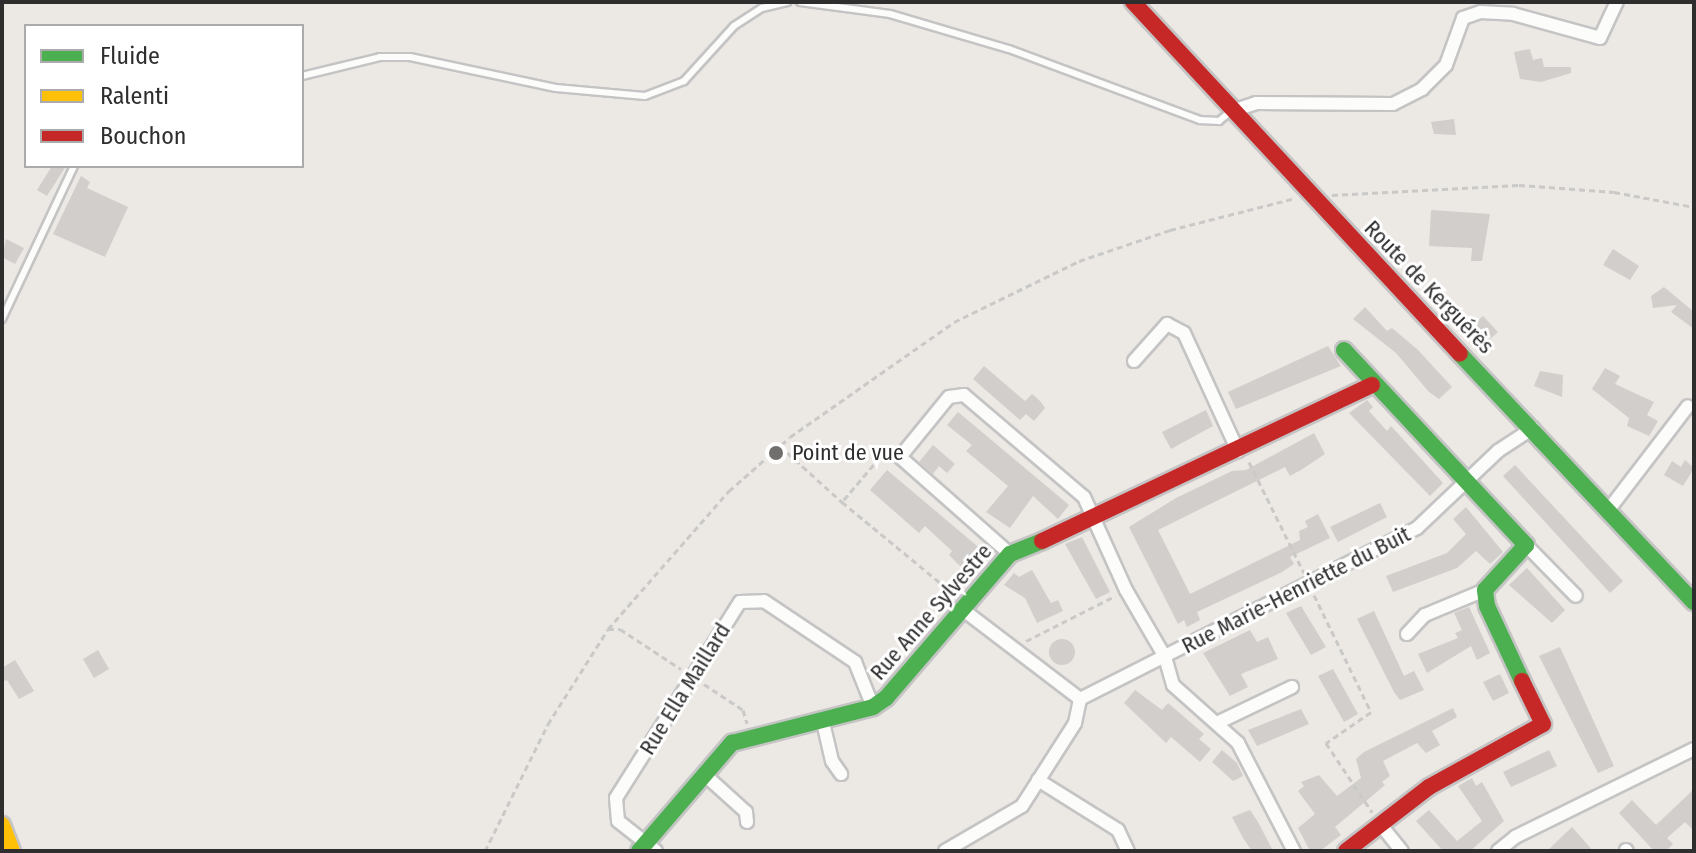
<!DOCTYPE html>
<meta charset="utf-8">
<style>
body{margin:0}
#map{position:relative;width:1696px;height:853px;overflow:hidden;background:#ece8e4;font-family:"Fira Sans Condensed",sans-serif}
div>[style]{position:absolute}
.building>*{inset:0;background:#d1cecb}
.round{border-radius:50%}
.path>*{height:3px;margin-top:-1.5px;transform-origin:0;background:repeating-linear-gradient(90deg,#c9c9c8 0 6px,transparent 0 10px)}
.roads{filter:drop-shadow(2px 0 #c5c4c5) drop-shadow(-2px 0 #c5c4c5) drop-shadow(0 2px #c5c4c5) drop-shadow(0 -2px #c5c4c5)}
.lane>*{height:6px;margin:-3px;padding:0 3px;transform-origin:3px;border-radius:3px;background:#fcfcfb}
.street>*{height:12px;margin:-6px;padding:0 6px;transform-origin:6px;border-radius:6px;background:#fcfcfb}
.fast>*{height:16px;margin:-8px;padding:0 8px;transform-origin:8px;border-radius:8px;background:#4caf50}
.slow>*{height:16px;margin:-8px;padding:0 8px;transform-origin:8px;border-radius:8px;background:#ffc107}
.jam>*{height:16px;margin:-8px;padding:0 8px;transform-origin:8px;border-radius:8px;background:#c62828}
.dots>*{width:22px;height:22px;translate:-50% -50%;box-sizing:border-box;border:4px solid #fff;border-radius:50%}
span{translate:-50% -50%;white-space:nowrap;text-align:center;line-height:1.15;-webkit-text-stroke:6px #fff;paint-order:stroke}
.street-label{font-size:22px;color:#2e2e2e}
.poi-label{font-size:22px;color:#2e2e2e}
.left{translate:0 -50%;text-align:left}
.frame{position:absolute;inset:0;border:4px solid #2e2e2e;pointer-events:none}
.legend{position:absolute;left:24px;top:24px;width:280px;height:144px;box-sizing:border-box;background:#fff;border:2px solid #ababab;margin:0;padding:10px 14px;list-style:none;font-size:24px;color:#2e2e2e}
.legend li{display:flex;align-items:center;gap:16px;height:40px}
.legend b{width:40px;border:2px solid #ababab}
</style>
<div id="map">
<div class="building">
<i style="clip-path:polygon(1530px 49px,1533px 60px,1542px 58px,1544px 67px,1571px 67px,1571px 73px,1541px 82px,1520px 79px,1514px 52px)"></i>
<i style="clip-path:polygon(1454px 119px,1456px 135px,1434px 134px,1431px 122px)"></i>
<i style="clip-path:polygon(52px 166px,66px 166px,47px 196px,37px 190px)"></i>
<i style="clip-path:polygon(81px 176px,90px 182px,87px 188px,128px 207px,105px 257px,53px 234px)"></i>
<i style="clip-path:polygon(1431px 210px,1490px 214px,1482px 261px,1471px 261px,1472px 248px,1429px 246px)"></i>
<i style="clip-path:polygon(6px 239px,24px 248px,15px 264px,2px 257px)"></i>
<i style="clip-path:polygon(1613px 249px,1639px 266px,1630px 280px,1603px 265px)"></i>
<i style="clip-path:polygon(1664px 287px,1694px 312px,1694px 329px,1671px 312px,1677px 305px,1653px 308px,1651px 296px)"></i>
<i style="clip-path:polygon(1365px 307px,1387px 331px,1392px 328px,1418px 350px,1452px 387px,1439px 399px,1429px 392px,1396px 353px,1353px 319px)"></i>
<i style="clip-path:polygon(1483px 316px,1498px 332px,1481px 347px,1466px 331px)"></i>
<i style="clip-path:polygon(1328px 346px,1341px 366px,1236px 409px,1228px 392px)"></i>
<i style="clip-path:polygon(984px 366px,1025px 401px,1032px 394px,1040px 401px,1045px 408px,1034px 421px,1026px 414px,1020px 420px,973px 379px)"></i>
<i style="clip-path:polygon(1605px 368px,1620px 376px,1615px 384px,1654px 402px,1647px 415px,1658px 421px,1649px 436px,1627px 426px,1629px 418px,1592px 389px)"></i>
<i style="clip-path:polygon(1540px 371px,1563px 375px,1562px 397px,1534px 386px)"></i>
<i style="clip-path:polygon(1367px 400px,1373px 407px,1369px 411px,1387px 431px,1391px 426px,1443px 483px,1430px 496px,1349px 413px)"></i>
<i style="clip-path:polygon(1206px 410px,1213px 426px,1171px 449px,1162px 432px)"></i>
<i style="clip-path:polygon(958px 412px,1069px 505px,1058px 519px,1033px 496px,1010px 528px,986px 512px,1008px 486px,966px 451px,972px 445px,947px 425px)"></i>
<i style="clip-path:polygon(1314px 433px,1325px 454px,1301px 470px,1290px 476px,1285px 467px,1158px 530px,1190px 594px,1300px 540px,1299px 531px,1308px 527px,1305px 521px,1318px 514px,1330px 538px,1290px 557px,1294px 564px,1282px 572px,1197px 612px,1200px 620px,1187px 627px,1184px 620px,1178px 624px,1129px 527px,1176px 498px,1232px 471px,1246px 470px)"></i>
<i style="clip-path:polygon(933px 445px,955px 464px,947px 473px,939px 466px,933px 474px,919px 462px)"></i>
<i style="clip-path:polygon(1685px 460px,1694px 468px,1683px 486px,1664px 475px,1672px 461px,1681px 467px)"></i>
<i style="clip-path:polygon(1515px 465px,1623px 581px,1610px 593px,1503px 476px)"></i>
<i style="clip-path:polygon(887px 470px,989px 556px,971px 577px,949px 555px,952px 551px,925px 526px,919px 533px,870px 490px)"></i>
<i style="clip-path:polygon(1380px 503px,1387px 517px,1338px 542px,1330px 527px)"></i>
<i style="clip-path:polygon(1466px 507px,1503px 552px,1490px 564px,1476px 551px,1457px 568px,1393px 592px,1386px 576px,1447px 553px,1466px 534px,1453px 519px)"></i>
<i style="clip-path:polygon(1082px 537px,1110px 592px,1096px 599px,1065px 544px)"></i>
<i style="clip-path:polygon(1527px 568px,1565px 610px,1552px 623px,1509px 585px)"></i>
<i style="clip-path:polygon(1032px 570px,1051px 603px,1058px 600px,1063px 611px,1037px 623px,1025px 598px,1004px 585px,1014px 573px,1019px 577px)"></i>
<i style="clip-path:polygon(1301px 606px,1326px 647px,1311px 655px,1286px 613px)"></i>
<i style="clip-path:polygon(1469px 607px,1490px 653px,1477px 660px,1471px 646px,1427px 673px,1418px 654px,1458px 638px,1455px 633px,1462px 630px,1454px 613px)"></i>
<i style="clip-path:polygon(1374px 611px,1404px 676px,1414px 671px,1424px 690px,1400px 700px,1394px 692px,1357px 619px)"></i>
<i style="clip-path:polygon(1250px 630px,1257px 642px,1268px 637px,1278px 659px,1241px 674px,1248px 687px,1230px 696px,1203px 653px)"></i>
<i class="round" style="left:1049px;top:639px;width:26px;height:26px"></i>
<i style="clip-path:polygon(1560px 647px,1614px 766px,1598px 773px,1539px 656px)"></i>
<i style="clip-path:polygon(98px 650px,109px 669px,94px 678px,83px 659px)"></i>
<i style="clip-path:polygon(15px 660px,34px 691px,19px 699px,7px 680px,2px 682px,2px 668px)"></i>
<i style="clip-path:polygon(1333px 669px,1358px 714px,1344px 722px,1318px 676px)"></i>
<i style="clip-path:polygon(1500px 674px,1509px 693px,1493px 701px,1483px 682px)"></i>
<i style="clip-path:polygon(1135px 690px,1162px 710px,1168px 703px,1204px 734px,1199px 739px,1211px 749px,1200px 762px,1171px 737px,1166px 743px,1124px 703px)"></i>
<i style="clip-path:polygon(1453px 708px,1457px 717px,1432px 731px,1440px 745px,1426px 753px,1417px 743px,1383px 761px,1390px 776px,1382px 782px,1385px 785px,1335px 827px,1341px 835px,1320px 851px,1310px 851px,1298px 828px,1315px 814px,1298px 791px,1304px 786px,1301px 782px,1319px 775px,1337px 796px,1361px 778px,1356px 759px,1364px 752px)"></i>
<i style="clip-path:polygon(1301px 709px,1309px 724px,1257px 746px,1248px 730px)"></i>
<i style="clip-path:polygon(1222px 750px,1237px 763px,1243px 776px,1233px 781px,1212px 762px)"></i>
<i style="clip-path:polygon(1549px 750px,1557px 766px,1511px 787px,1503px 772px)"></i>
<i style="clip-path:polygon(1472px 778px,1476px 786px,1482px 782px,1504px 821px,1470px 851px,1443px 851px,1416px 821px,1429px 810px,1457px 841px,1482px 821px,1458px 786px)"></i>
<i style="clip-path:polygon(1694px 789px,1694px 831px,1685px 822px,1667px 838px,1673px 844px,1666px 851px,1654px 851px,1619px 813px,1632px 800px,1656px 825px)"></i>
<i style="clip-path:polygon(1250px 810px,1258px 822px,1273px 851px,1252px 851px,1243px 838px,1232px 817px)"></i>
<i style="clip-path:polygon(1572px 827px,1593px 851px,1547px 851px)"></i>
</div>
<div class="path">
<i style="left:1332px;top:195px;width:187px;rotate:-3.1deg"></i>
<i style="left:1519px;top:185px;width:95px;rotate:4.2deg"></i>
<i style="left:1614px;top:192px;width:81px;rotate:10.6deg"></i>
<i style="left:780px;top:446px;width:84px;rotate:42.1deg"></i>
<i style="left:888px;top:457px;width:8px;rotate:180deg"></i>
<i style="left:880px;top:457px;width:59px;rotate:130.2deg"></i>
<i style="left:842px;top:502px;width:145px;rotate:39.4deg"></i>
<i style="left:1249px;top:462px;width:124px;rotate:63.6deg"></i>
<i style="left:1314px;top:595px;width:130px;rotate:64deg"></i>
<i style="left:1371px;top:712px;width:55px;rotate:145.4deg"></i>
<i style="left:1326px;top:743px;width:83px;rotate:56.3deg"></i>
<i style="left:608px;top:629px;width:12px"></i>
<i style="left:620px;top:629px;width:73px;rotate:33.3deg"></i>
<i style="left:1026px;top:641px;width:100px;rotate:-26.8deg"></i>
<i style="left:704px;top:684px;width:47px;rotate:33.7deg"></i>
<i style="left:743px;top:710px;width:14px;rotate:73deg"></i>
<i style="left:485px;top:851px;width:142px;rotate:-63.6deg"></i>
<i style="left:548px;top:724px;width:112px;rotate:-57.7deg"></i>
<i style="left:608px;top:629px;width:184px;rotate:-48.8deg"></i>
<i style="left:729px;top:491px;width:81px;rotate:-41.5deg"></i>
<i style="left:790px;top:437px;width:200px;rotate:-35deg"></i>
<i style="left:954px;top:322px;width:139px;rotate:-26deg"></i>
<i style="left:1079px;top:261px;width:96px;rotate:-18.8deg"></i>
<i style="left:1170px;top:230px;width:126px;rotate:-14.3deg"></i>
</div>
<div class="roads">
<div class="lane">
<i style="left:800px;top:2px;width:91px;rotate:7.6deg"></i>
<i style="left:890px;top:14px;width:124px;rotate:16.4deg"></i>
<i style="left:1009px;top:49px;width:204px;rotate:20.4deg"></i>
<i style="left:1200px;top:120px;width:19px;rotate:3deg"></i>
<i style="left:1219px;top:121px;width:14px;rotate:-39deg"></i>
<i style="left:302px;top:76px;width:80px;rotate:-13.7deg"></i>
<i style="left:380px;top:57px;width:30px"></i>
<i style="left:410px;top:57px;width:149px;rotate:12deg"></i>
<i style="left:556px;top:88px;width:89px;rotate:5.1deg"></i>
<i style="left:645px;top:96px;width:42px;rotate:-21deg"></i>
<i style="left:684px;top:81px;width:74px;rotate:-47.7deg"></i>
<i style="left:734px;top:26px;width:33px;rotate:-33deg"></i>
<i style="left:762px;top:8px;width:26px;rotate:-13deg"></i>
<i style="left:2px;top:319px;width:169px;rotate:-64.8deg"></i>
</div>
<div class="street">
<i style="left:1232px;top:111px;width:25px;rotate:-18deg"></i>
<i style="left:1256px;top:103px;width:137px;rotate:0.4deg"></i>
<i style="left:1393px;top:104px;width:33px;rotate:-27deg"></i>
<i style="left:1422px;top:89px;width:34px;rotate:-45deg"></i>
<i style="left:1446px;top:65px;width:50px;rotate:-70.1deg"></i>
<i style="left:1463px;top:18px;width:18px;rotate:-19deg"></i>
<i style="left:1480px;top:12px;width:33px;rotate:3deg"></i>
<i style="left:1513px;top:14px;width:90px;rotate:15.4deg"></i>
<i style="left:1600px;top:38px;width:40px;rotate:-65deg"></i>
<i style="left:1134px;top:361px;width:50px;rotate:-48.3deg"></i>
<i style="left:1167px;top:324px;width:19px;rotate:28deg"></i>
<i style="left:1184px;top:333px;width:130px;rotate:65.4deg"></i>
<i style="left:1610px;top:508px;width:128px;rotate:-52.6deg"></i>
<i style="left:1526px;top:545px;width:71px;rotate:45.6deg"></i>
<i style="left:1010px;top:554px;width:147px;rotate:-138.6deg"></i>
<i style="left:900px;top:457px;width:77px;rotate:-50.8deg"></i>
<i style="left:949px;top:397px;width:15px;rotate:-8deg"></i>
<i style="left:964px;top:395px;width:157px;rotate:40.4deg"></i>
<i style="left:1084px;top:497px;width:102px;rotate:65.7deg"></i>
<i style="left:1126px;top:590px;width:78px;rotate:59.8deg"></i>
<i style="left:1165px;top:657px;width:29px;rotate:74deg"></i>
<i style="left:1173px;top:685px;width:87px;rotate:41.7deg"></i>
<i style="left:1238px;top:743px;width:122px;rotate:62.6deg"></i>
<i style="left:962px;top:609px;width:148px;rotate:37.3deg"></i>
<i style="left:1080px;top:699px;width:378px;rotate:-26.9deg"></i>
<i style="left:1417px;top:528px;width:112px;rotate:-43.5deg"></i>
<i style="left:1498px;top:451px;width:42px;rotate:-33.3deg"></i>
<i style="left:1407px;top:634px;width:26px;rotate:-47deg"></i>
<i style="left:1425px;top:615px;width:65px;rotate:-22.6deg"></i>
<i style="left:822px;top:718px;width:44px;rotate:76.9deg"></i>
<i style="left:832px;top:761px;width:16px;rotate:55deg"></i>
<i style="left:1219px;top:722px;width:81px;rotate:-25.6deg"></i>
<i style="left:705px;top:775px;width:55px;rotate:42.1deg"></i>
<i style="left:746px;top:812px;width:10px;rotate:84deg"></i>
<i style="left:1038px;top:780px;width:94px;rotate:32deg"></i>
<i style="left:1118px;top:830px;width:23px;rotate:65deg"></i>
<i style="left:1380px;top:824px;width:35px;rotate:51deg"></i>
<i style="left:1626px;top:850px;width:1px;rotate:45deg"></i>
<i style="left:656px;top:851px;width:48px;rotate:-141.7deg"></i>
<i style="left:618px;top:821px;width:23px;rotate:-95deg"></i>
<i style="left:616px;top:798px;width:232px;rotate:-57.7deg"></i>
<i style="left:740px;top:602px;width:24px;rotate:-2deg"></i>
<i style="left:764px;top:601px;width:110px;rotate:33.8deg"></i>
<i style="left:855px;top:662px;width:48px;rotate:68.2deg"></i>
<i style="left:945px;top:851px;width:89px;rotate:-30.3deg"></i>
<i style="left:1022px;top:806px;width:98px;rotate:-57.4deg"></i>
<i style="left:1075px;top:723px;width:25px;rotate:-78deg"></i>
<i style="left:1498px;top:851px;width:22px;rotate:-39deg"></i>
<i style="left:1515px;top:837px;width:199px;rotate:-26.2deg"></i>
</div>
<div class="fast">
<i style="left:1344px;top:350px;width:267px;rotate:47deg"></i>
<i style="left:1526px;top:545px;width:61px;rotate:132.3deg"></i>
<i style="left:1485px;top:590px;width:16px;rotate:83deg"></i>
<i style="left:1487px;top:606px;width:83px;rotate:65deg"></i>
<i style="left:1460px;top:354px;width:341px;rotate:46.7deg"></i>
<i style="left:639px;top:851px;width:143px;rotate:-49.3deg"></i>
<i style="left:732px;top:743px;width:146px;rotate:-14.3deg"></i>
<i style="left:873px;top:707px;width:16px;rotate:-35deg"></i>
<i style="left:886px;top:698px;width:190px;rotate:-49.3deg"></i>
<i style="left:1010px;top:554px;width:35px;rotate:-22deg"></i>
</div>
<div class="slow">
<i style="left:2px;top:825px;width:28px;rotate:69deg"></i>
</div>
<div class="jam">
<i style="left:1133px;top:2px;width:480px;rotate:47.1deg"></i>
<i style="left:1042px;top:541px;width:365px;rotate:-25.3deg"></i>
<i style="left:1346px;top:851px;width:105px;rotate:-37.6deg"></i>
<i style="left:1429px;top:787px;width:130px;rotate:-28.9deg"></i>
<i style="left:1543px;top:724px;width:48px;rotate:-116deg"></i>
</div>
</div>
<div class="dots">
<i style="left:776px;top:453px;background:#706f6e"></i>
</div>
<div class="street-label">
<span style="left:1429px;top:287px;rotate:46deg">Route de Kerguérès</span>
<span style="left:1296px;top:590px;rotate:-27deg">Rue Marie-Henriette du Buit</span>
<span style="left:931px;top:612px;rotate:-49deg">Rue Anne Sylvestre</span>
<span style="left:685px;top:689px;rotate:-58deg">Rue Ella Maillard</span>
</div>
<div class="poi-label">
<span class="left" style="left:792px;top:453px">Point de vue</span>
</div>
<div class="frame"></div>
<ul class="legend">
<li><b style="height:10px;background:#4caf50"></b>Fluide</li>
<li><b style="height:10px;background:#ffc107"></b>Ralenti</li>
<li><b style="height:10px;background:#c62828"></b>Bouchon</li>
</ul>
</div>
